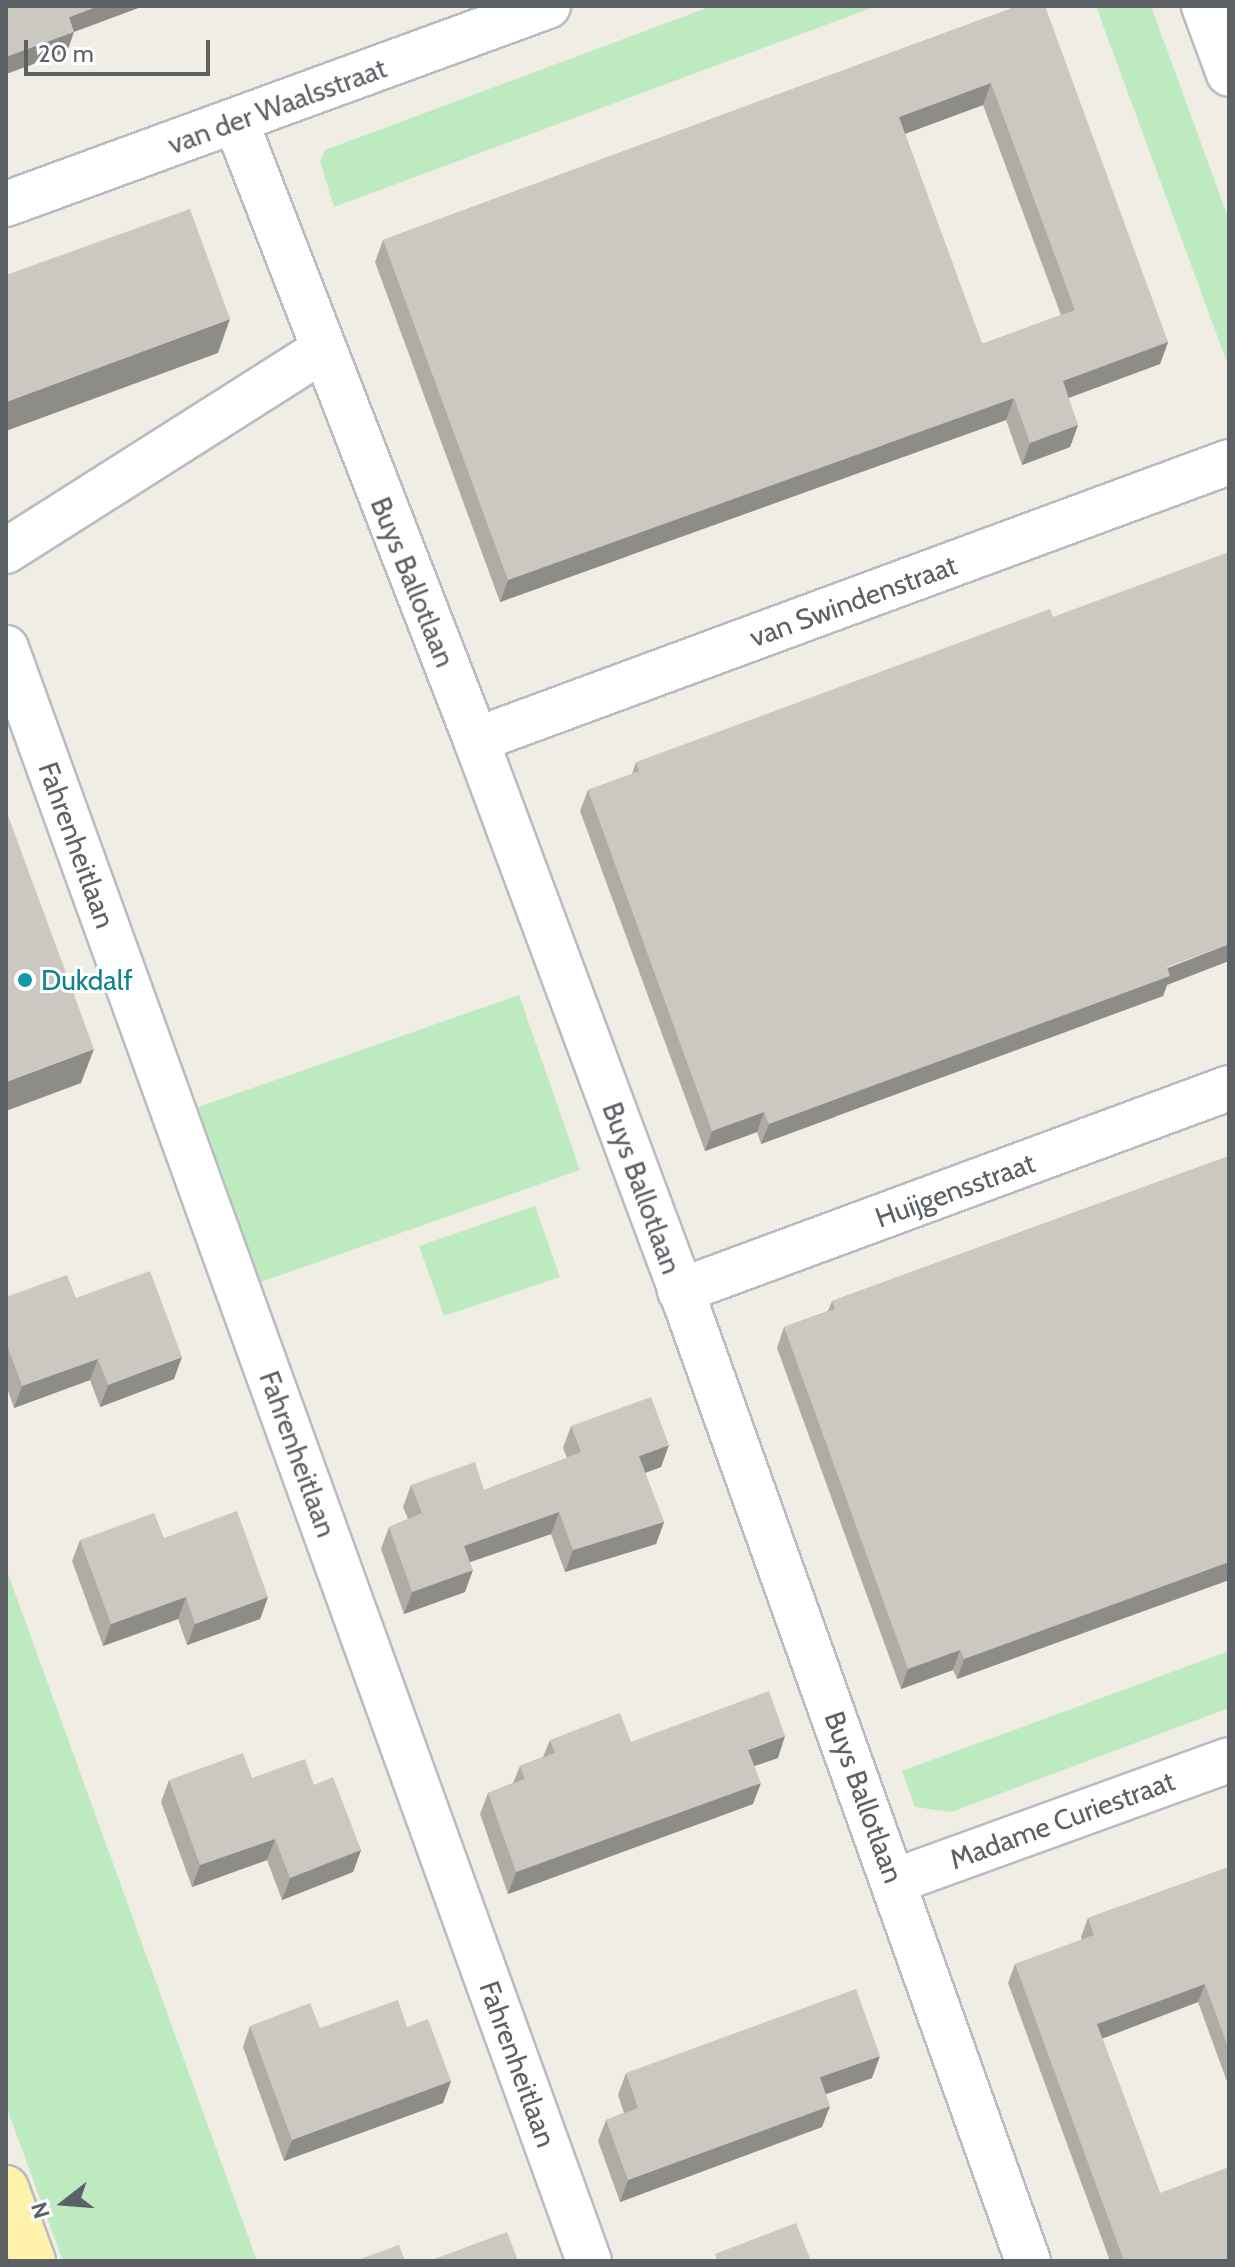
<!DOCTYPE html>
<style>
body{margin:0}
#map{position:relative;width:1235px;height:2267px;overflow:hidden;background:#f0eee4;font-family:Cabin,sans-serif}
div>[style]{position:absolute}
.green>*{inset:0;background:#beeabf}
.roads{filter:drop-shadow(2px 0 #b9bcc2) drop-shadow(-2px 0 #b9bcc2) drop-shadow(0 2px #b9bcc2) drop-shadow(0 -2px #b9bcc2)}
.minor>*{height:44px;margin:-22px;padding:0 22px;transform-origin:22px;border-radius:22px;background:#fff}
.major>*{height:44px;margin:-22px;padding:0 22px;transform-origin:22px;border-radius:22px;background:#fff2aa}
.wall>*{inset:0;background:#afaca6}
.shaded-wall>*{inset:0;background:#8e8c87}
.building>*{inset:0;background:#cbc8c1}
.dots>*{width:22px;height:22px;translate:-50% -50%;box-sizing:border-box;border:4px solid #fff;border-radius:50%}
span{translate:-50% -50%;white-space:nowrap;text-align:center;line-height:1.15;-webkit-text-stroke:6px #fff;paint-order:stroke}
.street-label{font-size:28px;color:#5c6166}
.culture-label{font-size:28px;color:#0d838f}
.left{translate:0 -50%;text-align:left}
.frame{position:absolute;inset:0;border:8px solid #5c6166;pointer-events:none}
.north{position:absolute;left:24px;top:2163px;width:80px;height:80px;-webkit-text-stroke:6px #fff;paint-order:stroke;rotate:253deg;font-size:22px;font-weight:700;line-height:32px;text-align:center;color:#5c6166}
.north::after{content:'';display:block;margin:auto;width:28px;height:36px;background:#5c6166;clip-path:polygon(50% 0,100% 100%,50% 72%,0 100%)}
.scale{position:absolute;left:24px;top:40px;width:186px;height:36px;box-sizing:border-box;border:4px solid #5c6166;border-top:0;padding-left:10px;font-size:24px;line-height:28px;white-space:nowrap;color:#5c6166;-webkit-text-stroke:6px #fff;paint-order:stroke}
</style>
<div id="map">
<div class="green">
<i style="clip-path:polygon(712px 6px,877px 6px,334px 207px,320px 161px,325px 150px)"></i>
<i style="clip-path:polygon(1096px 6px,1151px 6px,1229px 220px,1229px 368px)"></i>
<i style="clip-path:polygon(519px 995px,580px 1170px,261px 1282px,198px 1107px)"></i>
<i style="clip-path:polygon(535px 1206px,560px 1277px,444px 1316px,419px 1246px)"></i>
<i style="clip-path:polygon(6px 1568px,257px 2261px,63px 2261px,6px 2106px)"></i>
<i style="clip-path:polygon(1229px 1651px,1229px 1708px,951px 1812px,915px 1807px,902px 1771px)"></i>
</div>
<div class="roads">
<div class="minor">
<i style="left:1204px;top:6px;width:72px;rotate:69.8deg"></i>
<i style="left:236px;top:122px;width:663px;rotate:68.78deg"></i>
<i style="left:476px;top:740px;width:599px;rotate:69.57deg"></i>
<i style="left:685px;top:1301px;width:1019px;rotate:70.34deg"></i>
<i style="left:6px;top:204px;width:577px;rotate:-20.07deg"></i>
<i style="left:6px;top:551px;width:373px;rotate:-32.4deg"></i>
<i style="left:6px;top:648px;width:1715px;rotate:70.13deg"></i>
<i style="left:476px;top:740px;width:803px;rotate:-20.26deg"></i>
<i style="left:680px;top:1291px;width:585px;rotate:-20.29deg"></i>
<i style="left:895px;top:1881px;width:355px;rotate:-19.9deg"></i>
</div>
<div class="major">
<i style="left:6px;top:2188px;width:78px;rotate:69.7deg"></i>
</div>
</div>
<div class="wall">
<i style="clip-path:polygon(evenodd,1018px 6px,1168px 342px,1160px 364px,1068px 398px,1078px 425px,1070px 447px,1022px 465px,1006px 420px,500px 602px,375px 262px,383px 240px,1018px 6px,983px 105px,1061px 315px,982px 344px,905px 134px,983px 105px)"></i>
<i style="clip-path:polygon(636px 762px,1167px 985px,1163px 996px,761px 1144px,757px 1132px,705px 1151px,580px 811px,588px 790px,632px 774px)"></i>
<i style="clip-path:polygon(1229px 1156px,1229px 1580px,957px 1679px,953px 1670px,901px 1689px,777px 1348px,784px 1327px,828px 1311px,832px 1301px)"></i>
<i style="clip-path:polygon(6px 1297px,76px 1298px,174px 1379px,100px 1407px,90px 1380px,14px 1408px,6px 1385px)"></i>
<i style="clip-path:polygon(571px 1426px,661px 1467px,645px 1473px,664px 1522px,656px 1544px,565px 1572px,551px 1534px,470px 1562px,465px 1592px,404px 1614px,381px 1549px,389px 1527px,408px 1519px,403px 1507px,411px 1485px,484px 1490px,567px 1458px,563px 1448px)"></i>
<i style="clip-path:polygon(164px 1538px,268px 1597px,260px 1619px,187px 1645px,178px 1619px,103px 1646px,72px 1561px,80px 1540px)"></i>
<i style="clip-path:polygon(550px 1740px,631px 1742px,778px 1758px,754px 1766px,753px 1804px,508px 1894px,480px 1814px,488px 1793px,513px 1783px,520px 1766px,543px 1757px)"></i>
<i style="clip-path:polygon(252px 1778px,314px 1785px,361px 1850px,353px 1872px,282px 1900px,267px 1860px,192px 1887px,161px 1802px,169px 1780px)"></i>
<i style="clip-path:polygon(1229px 1867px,1229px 2087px,1198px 2002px,1102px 2038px,1160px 2193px,1229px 2261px,1110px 2261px,1008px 1983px,1015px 1964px,1082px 1940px,1081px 1937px,1088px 1918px)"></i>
<i style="clip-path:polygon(250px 2026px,320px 2028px,407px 2027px,451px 2081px,443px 2103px,284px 2161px,243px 2047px)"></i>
<i style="clip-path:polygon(626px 2073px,872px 2078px,826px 2094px,822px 2127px,620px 2202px,598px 2141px,606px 2120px,624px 2113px,618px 2095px)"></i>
</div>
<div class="shaded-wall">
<i style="clip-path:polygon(98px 6px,144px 6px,74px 32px,67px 52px,6px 74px,6px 57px,69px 17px)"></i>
<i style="clip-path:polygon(991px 83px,983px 105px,891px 139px,899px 117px)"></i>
<i style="clip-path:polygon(230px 319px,218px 353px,6px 431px,6px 402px)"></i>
<i style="clip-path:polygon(1168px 342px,1160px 364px,1055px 403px,1063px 381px)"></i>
<i style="clip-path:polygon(1014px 398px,1006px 420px,500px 602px,508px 580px)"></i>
<i style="clip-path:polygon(1078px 425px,1070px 447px,1022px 465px,1030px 443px)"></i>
<i style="clip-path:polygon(1229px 944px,1229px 961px,1167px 985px,1163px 996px,761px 1144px,769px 1124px)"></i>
<i style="clip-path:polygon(94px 1049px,81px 1083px,6px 1111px,6px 1082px)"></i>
<i style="clip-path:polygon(764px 1112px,757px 1132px,705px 1151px,712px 1131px)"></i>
<i style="clip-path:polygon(182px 1357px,174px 1379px,100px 1407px,108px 1385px)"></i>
<i style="clip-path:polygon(98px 1359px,90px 1380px,14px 1408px,22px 1386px)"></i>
<i style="clip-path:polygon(669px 1445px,661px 1467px,631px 1478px,639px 1456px)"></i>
<i style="clip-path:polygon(559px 1512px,551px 1534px,456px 1567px,464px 1546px)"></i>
<i style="clip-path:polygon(664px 1522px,656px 1544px,565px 1572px,573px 1550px)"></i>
<i style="clip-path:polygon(1229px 1562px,1229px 1580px,957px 1679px,964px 1659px)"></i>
<i style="clip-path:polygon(473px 1570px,465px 1592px,404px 1614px,412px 1592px)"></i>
<i style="clip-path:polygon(186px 1597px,178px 1619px,103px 1646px,111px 1624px)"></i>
<i style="clip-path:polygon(268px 1597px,260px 1619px,187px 1645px,195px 1624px)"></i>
<i style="clip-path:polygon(960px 1650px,953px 1670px,901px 1689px,908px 1669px)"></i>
<i style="clip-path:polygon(785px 1736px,778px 1758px,740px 1771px,748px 1750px)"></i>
<i style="clip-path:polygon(761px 1783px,753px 1804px,508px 1894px,516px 1872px)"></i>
<i style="clip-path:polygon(275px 1839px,267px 1860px,192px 1887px,200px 1865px)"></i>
<i style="clip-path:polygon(361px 1850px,353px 1872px,282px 1900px,290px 1878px)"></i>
<i style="clip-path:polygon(1205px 1984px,1198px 2002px,1091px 2043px,1097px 2024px)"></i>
<i style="clip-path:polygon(880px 2056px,872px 2078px,812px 2099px,820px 2077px)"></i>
<i style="clip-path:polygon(451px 2081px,443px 2103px,284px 2161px,292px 2140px)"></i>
<i style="clip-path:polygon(830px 2106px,822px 2127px,620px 2202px,628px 2180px)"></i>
</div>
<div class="building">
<i style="clip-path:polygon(6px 6px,98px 6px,69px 17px,74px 32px,6px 57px)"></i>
<i style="clip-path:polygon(evenodd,1018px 6px,1045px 6px,1168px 342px,1063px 381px,1078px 425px,1030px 443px,1014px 398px,508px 580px,383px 240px,1018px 6px,991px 83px,1075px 310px,982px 344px,899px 117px,991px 83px)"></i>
<i style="clip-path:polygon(190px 209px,230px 319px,6px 402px,6px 275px)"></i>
<i style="clip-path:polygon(1229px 552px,1229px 944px,1167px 967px,1170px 976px,769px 1124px,764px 1112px,712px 1131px,588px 790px,639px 771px,636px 762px,696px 740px,1050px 609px,1053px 617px)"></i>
<i style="clip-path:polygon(6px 810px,94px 1049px,6px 1082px)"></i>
<i style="clip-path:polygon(1229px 1156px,1229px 1562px,964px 1659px,960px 1650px,908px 1669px,784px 1327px,835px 1309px,832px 1301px)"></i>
<i style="clip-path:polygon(150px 1271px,182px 1357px,108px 1385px,98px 1359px,22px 1386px,6px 1342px,6px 1297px,67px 1275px,76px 1298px)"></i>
<i style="clip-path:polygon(651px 1397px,669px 1445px,639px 1456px,664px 1522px,573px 1550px,559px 1512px,464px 1546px,473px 1570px,412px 1592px,389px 1527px,422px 1513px,411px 1485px,475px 1462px,484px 1490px,581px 1452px,571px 1426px)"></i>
<i style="clip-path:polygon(237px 1511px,268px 1597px,195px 1624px,186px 1597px,111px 1624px,80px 1540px,154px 1513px,164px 1538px)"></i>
<i style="clip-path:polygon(769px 1691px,785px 1736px,748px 1750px,761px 1783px,516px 1872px,488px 1793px,525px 1779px,520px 1766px,555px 1753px,550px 1740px,620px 1713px,631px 1742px)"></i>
<i style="clip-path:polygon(243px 1753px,252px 1778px,305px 1759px,314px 1785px,333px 1777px,361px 1850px,290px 1878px,275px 1839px,200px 1865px,169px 1780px)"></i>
<i style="clip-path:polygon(1229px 1867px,1229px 2050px,1205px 1984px,1097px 2024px,1160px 2193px,1229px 2167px,1229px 2261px,1124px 2261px,1015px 1964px,1094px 1935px,1088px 1918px)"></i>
<i style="clip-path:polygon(856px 1989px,880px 2056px,820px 2077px,830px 2106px,628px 2180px,606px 2120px,638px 2108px,626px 2073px)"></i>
<i style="clip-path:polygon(398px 2000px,407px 2027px,428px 2019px,451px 2081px,292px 2140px,250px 2026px,310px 2003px,320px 2028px)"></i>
<i style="clip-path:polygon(796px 2223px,811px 2261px,717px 2261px,715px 2254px)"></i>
<i style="clip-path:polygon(507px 2232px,518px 2261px,429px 2261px)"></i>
<i style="clip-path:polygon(399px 2245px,405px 2261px,355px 2261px)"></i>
</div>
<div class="dots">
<i style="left:25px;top:980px;background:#0f9aa8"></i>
</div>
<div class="street-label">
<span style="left:277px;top:106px;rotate:-20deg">van der Waalsstraat</span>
<span style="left:413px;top:582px;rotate:68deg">Buys Ballotlaan</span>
<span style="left:853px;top:601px;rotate:-20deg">van Swindenstraat</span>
<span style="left:77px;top:845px;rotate:70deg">Fahrenheitlaan</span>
<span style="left:642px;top:1188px;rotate:70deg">Buys Ballotlaan</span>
<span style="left:955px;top:1190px;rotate:-20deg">Huijgensstraat</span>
<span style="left:298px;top:1454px;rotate:70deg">Fahrenheitlaan</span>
<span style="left:864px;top:1797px;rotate:70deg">Buys Ballotlaan</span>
<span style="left:1062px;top:1820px;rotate:-20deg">Madame Curiestraat</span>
<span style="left:518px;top:2064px;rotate:70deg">Fahrenheitlaan</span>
</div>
<div class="culture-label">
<span class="left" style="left:41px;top:980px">Dukdalf</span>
</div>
<div class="frame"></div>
<div class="north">N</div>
<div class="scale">20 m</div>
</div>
